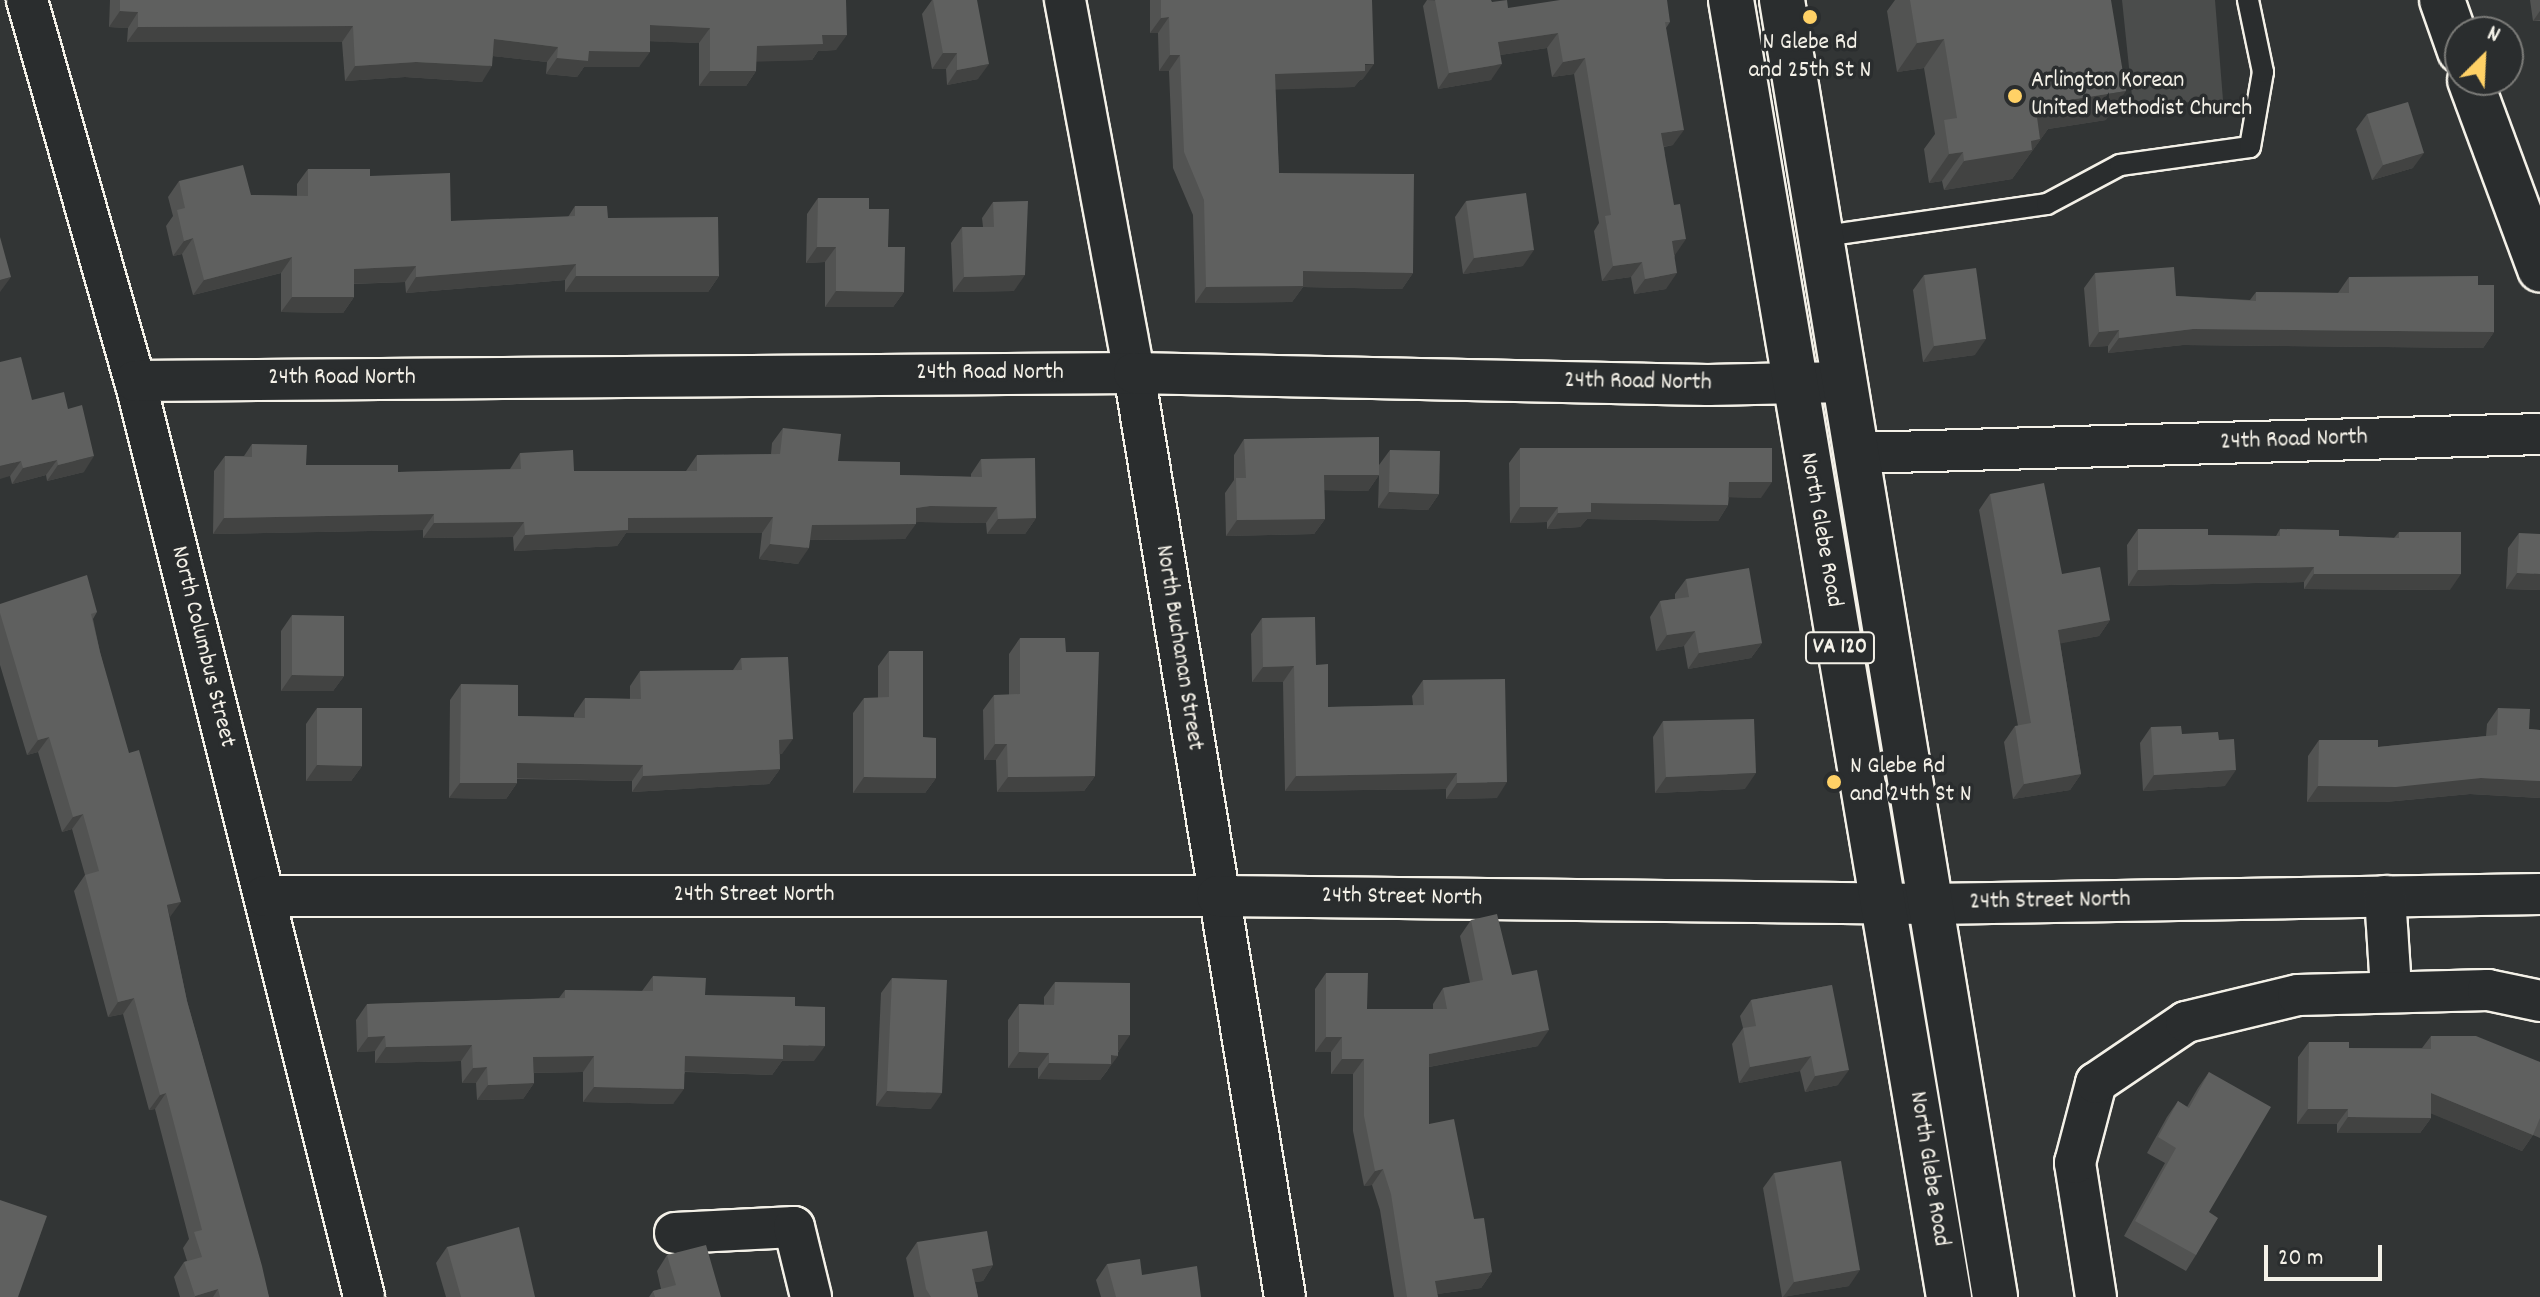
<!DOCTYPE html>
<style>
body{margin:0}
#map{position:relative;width:2540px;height:1297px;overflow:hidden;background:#323535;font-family:Dekko,sans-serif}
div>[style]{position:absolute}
.green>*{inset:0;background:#4b4d4c}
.roads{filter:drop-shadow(2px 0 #f4f1e8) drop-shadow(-2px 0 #f4f1e8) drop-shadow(0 2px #f4f1e8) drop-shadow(0 -2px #f4f1e8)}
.lane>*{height:20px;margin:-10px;padding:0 10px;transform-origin:10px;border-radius:10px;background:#2a2d2e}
.street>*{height:40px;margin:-20px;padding:0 20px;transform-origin:20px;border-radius:20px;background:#2a2d2e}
.secondary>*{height:44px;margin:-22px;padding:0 22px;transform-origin:22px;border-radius:22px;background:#2a2d2e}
.primary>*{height:44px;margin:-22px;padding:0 22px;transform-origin:22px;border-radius:22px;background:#2a2d2e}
.wall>*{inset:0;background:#525352}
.shaded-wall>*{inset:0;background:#424342}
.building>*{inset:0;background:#5f605f}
.dots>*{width:22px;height:22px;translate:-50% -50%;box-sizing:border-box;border:4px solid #2a2d2e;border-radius:50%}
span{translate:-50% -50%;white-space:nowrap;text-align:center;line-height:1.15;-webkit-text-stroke:7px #2a2d2e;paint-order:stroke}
.shield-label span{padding:2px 6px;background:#2a2d2e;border:2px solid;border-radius:6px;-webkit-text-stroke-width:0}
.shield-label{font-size:22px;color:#f4f1e8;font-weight:700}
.poi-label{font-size:24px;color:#f4f1e8}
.left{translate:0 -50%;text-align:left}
.street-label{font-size:24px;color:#f4f1e8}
.north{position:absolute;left:2444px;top:16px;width:80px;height:80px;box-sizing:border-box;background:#2a2d2e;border:2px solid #7b7b78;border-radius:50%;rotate:24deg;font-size:22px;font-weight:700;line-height:32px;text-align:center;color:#f4f1e8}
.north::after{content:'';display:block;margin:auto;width:28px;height:36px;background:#ffd166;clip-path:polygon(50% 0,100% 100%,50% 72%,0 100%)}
.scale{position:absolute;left:2264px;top:1245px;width:118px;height:36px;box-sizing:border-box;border:4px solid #f4f1e8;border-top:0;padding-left:10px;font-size:24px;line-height:28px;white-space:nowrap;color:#f4f1e8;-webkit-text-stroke:6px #2a2d2e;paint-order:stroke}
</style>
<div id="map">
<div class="green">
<i style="clip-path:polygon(2122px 0,2215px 0,2223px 100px,2133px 106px)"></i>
</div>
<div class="roads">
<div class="lane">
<i style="left:1818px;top:237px;width:231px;rotate:-8.2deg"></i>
<i style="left:2047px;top:204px;width:83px;rotate:-28.1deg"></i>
<i style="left:2120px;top:165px;width:131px;rotate:-7.9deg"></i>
<i style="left:2250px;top:147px;width:76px;rotate:-80.2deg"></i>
<i style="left:2263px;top:72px;width:74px;rotate:-101.8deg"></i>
</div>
<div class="street">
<i style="left:27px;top:0;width:396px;rotate:74.2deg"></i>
<i style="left:135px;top:381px;width:944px;rotate:75.96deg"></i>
<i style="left:1065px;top:0;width:379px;rotate:79.5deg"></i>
<i style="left:1134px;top:373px;width:936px;rotate:80.72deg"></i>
<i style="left:135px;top:381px;width:999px;rotate:-0.46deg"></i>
<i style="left:1134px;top:373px;width:574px;rotate:1.2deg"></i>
<i style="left:1708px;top:385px;width:137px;rotate:-1.3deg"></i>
<i style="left:1857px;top:453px;width:683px;rotate:-1.59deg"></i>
<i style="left:265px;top:896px;width:952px"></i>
<i style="left:1217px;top:896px;width:713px;rotate:0.64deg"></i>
<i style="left:1930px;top:904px;width:610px;rotate:-0.94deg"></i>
<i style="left:2385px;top:896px;width:94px;rotate:86.3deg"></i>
<i style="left:675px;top:1233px;width:119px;rotate:-2.9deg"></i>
<i style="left:794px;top:1227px;width:72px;rotate:76.3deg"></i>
<i style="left:2096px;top:1297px;width:136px;rotate:-98.9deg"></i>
<i style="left:2075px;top:1163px;width:83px;rotate:-75.3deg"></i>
<i style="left:2096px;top:1083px;width:109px;rotate:-34.1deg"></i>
<i style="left:2186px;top:1022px;width:115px;rotate:-13.6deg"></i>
<i style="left:2298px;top:995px;width:190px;rotate:-1.5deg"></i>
<i style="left:2488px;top:990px;width:53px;rotate:11.9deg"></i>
</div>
<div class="secondary">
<i style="left:2442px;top:0;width:54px;rotate:70.6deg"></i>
<i style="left:2470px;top:80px;width:202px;rotate:69.7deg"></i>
</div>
<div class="primary">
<i style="left:1731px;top:0;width:1315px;rotate:80.46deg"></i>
<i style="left:1782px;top:0;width:1314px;rotate:80.67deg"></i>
</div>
</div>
<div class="wall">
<i style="clip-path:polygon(110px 0,846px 0,836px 50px,818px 51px,812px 60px,756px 61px,756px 71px,746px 86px,699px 86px,699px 43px,650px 41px,639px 67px,584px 67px,577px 77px,546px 74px,547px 62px,493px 56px,482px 82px,405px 77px,345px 81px,342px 42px,127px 42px,128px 28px,109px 27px)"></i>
<i style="clip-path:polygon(932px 0,977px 0,978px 79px,947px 85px,946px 69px,932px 69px,922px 14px)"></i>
<i style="clip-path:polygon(1150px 0,1372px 0,1363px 79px,1360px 80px,1354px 87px,1275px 89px,1279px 173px,1413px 273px,1402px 289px,1303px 287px,1292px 302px,1195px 303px,1193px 215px,1173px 168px,1169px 71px,1159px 71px,1158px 33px,1150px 33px)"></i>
<i style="clip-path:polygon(1427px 0,1492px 2px,1508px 8px,1670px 22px,1666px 28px,1673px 145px,1664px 147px,1675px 255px,1666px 289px,1634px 294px,1631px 277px,1602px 281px,1594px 231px,1599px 223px,1574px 74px,1552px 77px,1547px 48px,1500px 55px,1491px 80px,1438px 89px,1423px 6px)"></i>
<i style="clip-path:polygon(1895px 0,2111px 0,2106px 120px,2048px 129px,2012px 179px,1944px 190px,1942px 181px,1929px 183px,1924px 149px,1935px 134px,1924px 68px,1897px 72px,1887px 11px)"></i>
<i style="clip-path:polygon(2530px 0,2540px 0,2540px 24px,2540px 21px,2533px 21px)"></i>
<i style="clip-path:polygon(2367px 114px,2413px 168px,2372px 180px,2356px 129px)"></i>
<i style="clip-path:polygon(308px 169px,370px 176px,451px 221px,568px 217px,575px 206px,608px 218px,719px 276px,708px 292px,565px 292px,565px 280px,406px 293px,405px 282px,354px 284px,354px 297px,343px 313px,281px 312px,281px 273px,193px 295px,182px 254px,173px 256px,166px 226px,173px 216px,168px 197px,179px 181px,251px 195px,297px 196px,297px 184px)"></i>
<i style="clip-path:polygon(818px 198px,869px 209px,888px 247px,904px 292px,893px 307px,825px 307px,825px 262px,806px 263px,807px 214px)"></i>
<i style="clip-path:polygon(1466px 201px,1523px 266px,1463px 274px,1455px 217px)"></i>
<i style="clip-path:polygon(993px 202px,1014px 291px,953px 292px,951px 243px,962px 227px,983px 227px,982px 218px)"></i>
<i style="clip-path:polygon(2095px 273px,2176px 296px,2250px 300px,2256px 292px,2338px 293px,2349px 277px,2478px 285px,2494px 332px,2483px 348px,2183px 345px,2108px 353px,2108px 346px,2089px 347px,2084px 288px)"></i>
<i style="clip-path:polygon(1924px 275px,1975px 355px,1923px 362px,1913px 290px)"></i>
<i style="clip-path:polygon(32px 400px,84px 472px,47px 481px,46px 475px,12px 484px,10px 476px)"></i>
<i style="clip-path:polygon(783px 428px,838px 461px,900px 475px,971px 477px,971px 474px,981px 459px,1036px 518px,1025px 534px,987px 534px,986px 523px,919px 522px,916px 522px,905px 539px,810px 540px,798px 564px,759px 559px,762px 533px,626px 533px,617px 546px,514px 551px,513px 537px,423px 538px,423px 530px,213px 534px,214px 471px,225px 456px,244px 456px,252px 444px,306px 465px,398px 472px,510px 469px,520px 453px,574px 471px,686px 471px,697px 455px,771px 454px,772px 443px)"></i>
<i style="clip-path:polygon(1244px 439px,1379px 465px,1390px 450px,1439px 494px,1428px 510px,1378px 508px,1379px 475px,1368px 491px,1324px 490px,1325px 519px,1314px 534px,1226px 536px,1225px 493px,1234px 480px,1234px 455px)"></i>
<i style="clip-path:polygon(1520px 448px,1761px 498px,1729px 497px,1728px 505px,1718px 521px,1587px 519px,1580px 527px,1547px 529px,1547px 522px,1510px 523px,1509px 463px)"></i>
<i style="clip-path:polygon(1990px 494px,2062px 574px,2110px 620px,2099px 636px,2060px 643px,2081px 774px,2070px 790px,2013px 799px,2004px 742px,2015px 726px,2018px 726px,1979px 510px)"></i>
<i style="clip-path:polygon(2138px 529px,2208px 535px,2276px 536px,2280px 529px,2339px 536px,2394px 538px,2399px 532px,2450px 590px,2304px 589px,2304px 582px,2128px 586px,2127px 545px)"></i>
<i style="clip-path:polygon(2519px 533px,2540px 590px,2506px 589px,2508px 548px)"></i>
<i style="clip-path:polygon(1686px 579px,1762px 643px,1751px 658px,1688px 669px,1684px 646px,1656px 651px,1650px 617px,1660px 601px,1675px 599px,1675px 594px)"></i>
<i style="clip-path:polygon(0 604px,97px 612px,93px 619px,100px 652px,169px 917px,187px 1001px,269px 1297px,180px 1297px,174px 1277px,184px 1262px,187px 1261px,183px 1248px,189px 1239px,155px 1109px,149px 1110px,123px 1014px,108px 1017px,74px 891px,85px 875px,72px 829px,62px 832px,38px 752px,27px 755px,0 665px)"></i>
<i style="clip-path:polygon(292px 615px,344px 676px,333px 691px,281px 691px,281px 631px)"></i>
<i style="clip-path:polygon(1262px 618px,1316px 665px,1328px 707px,1413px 705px,1412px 696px,1423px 680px,1497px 798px,1446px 799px,1446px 789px,1285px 791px,1283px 682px,1252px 682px,1251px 634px)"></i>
<i style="clip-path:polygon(1020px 638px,1066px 652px,1095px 776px,1084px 791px,997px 792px,996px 760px,984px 760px,983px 710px,994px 695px,1009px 695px,1009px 654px)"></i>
<i style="clip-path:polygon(889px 651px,923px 737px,936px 778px,925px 793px,853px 793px,853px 713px,864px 698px,878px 698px,878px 666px)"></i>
<i style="clip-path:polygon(741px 658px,782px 754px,780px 754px,780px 769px,769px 784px,632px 792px,632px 781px,517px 779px,517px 783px,506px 799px,449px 798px,450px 700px,461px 684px,518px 716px,574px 717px,574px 714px,585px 698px,630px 699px,630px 686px,640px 671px,733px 670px)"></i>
<i style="clip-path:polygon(317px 708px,362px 766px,351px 781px,306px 781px,306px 724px)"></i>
<i style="clip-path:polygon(2498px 708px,2529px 729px,2540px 730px,2540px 798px,2470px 794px,2385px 802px,2307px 802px,2308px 756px,2319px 740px,2378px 747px,2486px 736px,2487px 724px)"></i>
<i style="clip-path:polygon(1663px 721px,1745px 789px,1655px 793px,1653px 737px)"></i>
<i style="clip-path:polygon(2151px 727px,2182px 734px,2225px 786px,2143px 791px,2140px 743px)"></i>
<i style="clip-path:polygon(1471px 920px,1512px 975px,1538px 1046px,1429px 1067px,1429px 1124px,1474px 1219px,1492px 1272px,1481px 1288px,1437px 1294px,1438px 1297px,1394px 1297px,1380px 1210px,1372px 1185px,1364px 1186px,1353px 1131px,1353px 1074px,1331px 1074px,1331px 1052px,1315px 1052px,1315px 989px,1326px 973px,1367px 1009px,1433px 1009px,1433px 1004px,1443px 988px,1470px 983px,1460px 936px)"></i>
<i style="clip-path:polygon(653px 976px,705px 995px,795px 1006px,814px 1061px,782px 1061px,772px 1075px,685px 1072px,673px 1104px,583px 1102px,583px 1072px,534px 1073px,534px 1083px,523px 1099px,477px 1100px,476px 1083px,462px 1083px,461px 1061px,375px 1063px,375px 1051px,357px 1052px,356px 1020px,367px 1004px,559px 998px,565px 990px,642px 991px)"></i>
<i style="clip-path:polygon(892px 978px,931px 1109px,876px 1106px,881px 993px)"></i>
<i style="clip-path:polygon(1055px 982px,1119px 1051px,1107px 1071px,1100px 1080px,1038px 1079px,1038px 1068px,1008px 1068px,1008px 1020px,1019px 1004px,1044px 1005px,1044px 997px)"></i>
<i style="clip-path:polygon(1832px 985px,1838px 1085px,1805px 1092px,1800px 1071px,1739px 1083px,1732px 1044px,1743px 1028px,1740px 1016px,1751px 1000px)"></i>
<i style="clip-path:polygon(2431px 1036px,2540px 1062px,2540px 1138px,2533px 1135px,2522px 1151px,2431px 1113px,2431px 1118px,2420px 1133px,2337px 1133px,2337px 1124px,2297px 1124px,2298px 1057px,2309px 1042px,2349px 1048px,2422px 1048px)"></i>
<i style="clip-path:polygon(2209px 1072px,2209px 1212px,2196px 1255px,2186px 1271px,2124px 1236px,2165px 1163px,2147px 1153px,2167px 1117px,2178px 1101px,2187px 1107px,2198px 1088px)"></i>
<i style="clip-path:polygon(1774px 1173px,1849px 1286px,1782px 1297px,1763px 1188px)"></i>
<i style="clip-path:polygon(917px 1242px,993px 1265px,983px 1281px,975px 1282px,978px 1297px,914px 1297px,906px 1258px)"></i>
<i style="clip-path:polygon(447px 1247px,535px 1297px,446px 1297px,436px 1263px)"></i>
<i style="clip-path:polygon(667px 1255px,721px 1297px,649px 1297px,653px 1291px,661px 1289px,657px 1271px)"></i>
<i style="clip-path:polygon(1107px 1264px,1142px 1275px,1201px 1297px,1101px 1297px,1096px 1280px)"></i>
</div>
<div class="shaded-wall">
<i style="clip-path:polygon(120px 11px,138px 12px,128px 28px,109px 27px)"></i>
<i style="clip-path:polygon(2540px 11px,2540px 20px,2533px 21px)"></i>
<i style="clip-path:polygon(1169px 17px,1158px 33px,1150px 33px,1161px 18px)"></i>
<i style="clip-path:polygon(650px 25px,710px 28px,699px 43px,639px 41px)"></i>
<i style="clip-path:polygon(353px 26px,342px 42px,127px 42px,138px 27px)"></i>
<i style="clip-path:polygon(1558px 33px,1547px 48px,1487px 57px,1498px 42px)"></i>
<i style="clip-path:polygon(822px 35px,847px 35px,836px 50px,818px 51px,812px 60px,746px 62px,757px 46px)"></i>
<i style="clip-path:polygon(494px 39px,558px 47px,547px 62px,483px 55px)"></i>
<i style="clip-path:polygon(1944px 39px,1924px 68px,1897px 72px,1917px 43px)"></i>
<i style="clip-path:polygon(589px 51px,650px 52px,639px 67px,584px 67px,577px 77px,546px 74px,557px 58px)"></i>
<i style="clip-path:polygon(943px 53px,957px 53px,946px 69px,932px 69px)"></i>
<i style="clip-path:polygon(1170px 55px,1180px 55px,1169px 71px,1159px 71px)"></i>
<i style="clip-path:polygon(1585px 58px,1574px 74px,1552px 77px,1563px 62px)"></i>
<i style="clip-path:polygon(416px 62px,492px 66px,482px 82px,405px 77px,345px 81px,355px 66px)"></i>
<i style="clip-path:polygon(989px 64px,978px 79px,947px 85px,957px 70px)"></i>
<i style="clip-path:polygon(1374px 64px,1363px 79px,1360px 80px,1354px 87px,1264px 90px,1275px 74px)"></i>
<i style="clip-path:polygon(1502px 64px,1491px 80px,1438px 89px,1449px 73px)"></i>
<i style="clip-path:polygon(710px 71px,756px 71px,746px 86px,699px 86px)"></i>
<i style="clip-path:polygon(2126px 91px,2106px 120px,2048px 129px,2012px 179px,1944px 190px,1964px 161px,2037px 117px,2057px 102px)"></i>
<i style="clip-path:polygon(1684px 130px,1673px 145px,1650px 149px,1661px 133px)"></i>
<i style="clip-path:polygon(1963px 152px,1942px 181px,1929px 183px,1949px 154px)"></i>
<i style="clip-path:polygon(2424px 153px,2413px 168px,2372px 180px,2383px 165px)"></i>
<i style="clip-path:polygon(193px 238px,182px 254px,173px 256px,184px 241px)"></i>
<i style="clip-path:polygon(1686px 239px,1675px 255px,1661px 257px,1672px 241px)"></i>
<i style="clip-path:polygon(817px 247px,836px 247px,825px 262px,806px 263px)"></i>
<i style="clip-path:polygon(1534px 250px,1523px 266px,1463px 274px,1474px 258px)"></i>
<i style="clip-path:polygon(292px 257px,281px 273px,193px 295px,204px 280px)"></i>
<i style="clip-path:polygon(1642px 262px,1631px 277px,1602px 281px,1613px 266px)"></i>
<i style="clip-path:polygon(576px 264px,565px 280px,406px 293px,416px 277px)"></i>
<i style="clip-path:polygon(416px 266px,405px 282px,343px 284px,354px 269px)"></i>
<i style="clip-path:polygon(1303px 271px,1413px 273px,1402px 289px,1303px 287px,1292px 302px,1195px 303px,1206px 287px)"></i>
<i style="clip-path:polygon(1677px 273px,1666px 289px,1634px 294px,1645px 279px)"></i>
<i style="clip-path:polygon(1025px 275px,1014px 291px,953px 292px,964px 277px)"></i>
<i style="clip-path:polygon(576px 276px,719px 276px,708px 292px,565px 292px)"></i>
<i style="clip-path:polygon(11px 277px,0 292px,0 280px)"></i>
<i style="clip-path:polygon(836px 291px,904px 292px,893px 307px,825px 307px)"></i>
<i style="clip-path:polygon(292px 297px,354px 297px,343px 313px,281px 312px)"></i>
<i style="clip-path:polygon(2193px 329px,2494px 332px,2483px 348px,2183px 345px,2108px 353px,2119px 338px)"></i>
<i style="clip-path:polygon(2119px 330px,2108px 346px,2089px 347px,2099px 332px)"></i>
<i style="clip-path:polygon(1986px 339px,1975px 355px,1923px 362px,1934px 346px)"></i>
<i style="clip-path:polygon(94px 456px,84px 472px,47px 481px,58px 465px)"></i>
<i style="clip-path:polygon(57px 460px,46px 475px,12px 484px,23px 468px)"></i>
<i style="clip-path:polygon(21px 461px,10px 476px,0 479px,0 466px)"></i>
<i style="clip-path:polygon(1324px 475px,1379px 475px,1368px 491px,1313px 490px)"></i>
<i style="clip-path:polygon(1729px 482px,1772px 482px,1761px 498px,1718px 497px)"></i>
<i style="clip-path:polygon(1389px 492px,1439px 494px,1428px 510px,1378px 508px)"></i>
<i style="clip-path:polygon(1591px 503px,1728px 505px,1718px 521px,1587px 519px,1580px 527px,1547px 529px,1558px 513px)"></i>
<i style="clip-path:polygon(930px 506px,997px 507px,986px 523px,919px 522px,905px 524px,916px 508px)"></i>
<i style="clip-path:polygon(1520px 507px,1558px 507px,1547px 522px,1510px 523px)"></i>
<i style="clip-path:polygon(434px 514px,423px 530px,213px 534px,224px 518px)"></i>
<i style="clip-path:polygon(773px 517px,762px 533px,626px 533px,617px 546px,514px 551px,525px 535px,628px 518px)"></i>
<i style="clip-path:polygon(1036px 518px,1025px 534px,987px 534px,998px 519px)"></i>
<i style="clip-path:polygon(1325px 519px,1314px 534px,1226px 536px,1237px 520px)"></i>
<i style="clip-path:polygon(524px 522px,513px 537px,423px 538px,434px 523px)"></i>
<i style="clip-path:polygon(916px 524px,905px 539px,801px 540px,812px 525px)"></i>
<i style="clip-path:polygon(770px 544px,809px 548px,798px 564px,759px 559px)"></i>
<i style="clip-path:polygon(2314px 567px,2304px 582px,2128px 586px,2138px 570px)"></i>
<i style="clip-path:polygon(2517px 573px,2540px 574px,2540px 590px,2506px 589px)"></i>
<i style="clip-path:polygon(2314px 574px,2461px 574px,2450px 590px,2304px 589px)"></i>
<i style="clip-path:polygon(2110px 620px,2099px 636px,2048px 646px,2058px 630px)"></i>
<i style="clip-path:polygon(1695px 631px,1684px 646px,1656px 651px,1667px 635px)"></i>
<i style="clip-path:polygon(1762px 643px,1751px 658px,1688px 669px,1699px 653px)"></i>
<i style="clip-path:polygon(1294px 666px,1283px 682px,1252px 682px,1263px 667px)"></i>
<i style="clip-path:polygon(292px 675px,344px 676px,333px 691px,281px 691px)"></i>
<i style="clip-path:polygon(49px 737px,38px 752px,27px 755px,38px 740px)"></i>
<i style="clip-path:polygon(793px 739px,782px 754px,768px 755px,779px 740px)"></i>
<i style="clip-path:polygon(995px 744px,1007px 744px,996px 760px,984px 760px)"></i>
<i style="clip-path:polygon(517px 763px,643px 765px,632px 781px,507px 778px)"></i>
<i style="clip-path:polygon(317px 765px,362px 766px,351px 781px,306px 781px)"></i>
<i style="clip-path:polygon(780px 769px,769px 784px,632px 792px,643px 776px)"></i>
<i style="clip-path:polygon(2236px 770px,2225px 786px,2143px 791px,2154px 775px)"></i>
<i style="clip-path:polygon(1457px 773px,1446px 789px,1285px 791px,1296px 776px)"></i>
<i style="clip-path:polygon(1756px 773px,1745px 789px,1655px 793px,1666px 777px)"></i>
<i style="clip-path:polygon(2081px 774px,2070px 790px,2013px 799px,2024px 784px)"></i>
<i style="clip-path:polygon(1095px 776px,1084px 791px,997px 792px,1008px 777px)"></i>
<i style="clip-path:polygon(864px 777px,936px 778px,925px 793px,853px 793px)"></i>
<i style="clip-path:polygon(2481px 778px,2540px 781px,2540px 798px,2470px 794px,2385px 802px,2307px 802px,2318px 786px)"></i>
<i style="clip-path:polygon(1507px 782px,1497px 798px,1446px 799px,1457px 783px)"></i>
<i style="clip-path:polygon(460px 783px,517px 783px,506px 799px,449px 798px)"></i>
<i style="clip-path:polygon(83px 814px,72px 829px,62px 832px,73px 817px)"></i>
<i style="clip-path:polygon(181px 902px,170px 917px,167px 905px)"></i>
<i style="clip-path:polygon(134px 998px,123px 1014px,108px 1017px,118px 1002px)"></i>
<i style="clip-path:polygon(1549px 1030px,1538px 1046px,1418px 1069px,1429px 1054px)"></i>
<i style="clip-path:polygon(1118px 1035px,1130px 1035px,1119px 1051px,1107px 1051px)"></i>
<i style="clip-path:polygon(385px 1036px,375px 1051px,357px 1052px,368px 1037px)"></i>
<i style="clip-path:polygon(1326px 1037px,1342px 1037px,1331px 1052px,1315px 1052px)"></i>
<i style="clip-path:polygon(472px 1045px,461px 1061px,375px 1063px,386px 1047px)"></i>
<i style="clip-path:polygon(783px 1045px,825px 1046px,814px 1061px,782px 1061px,772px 1075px,674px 1071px,685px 1056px)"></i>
<i style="clip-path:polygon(1019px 1052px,1049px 1053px,1038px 1068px,1008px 1068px)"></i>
<i style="clip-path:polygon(1111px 1055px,1118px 1056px,1100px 1080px,1038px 1079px,1049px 1063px)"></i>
<i style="clip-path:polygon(594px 1056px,583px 1072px,522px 1073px,533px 1057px)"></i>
<i style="clip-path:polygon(1811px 1056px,1800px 1071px,1739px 1083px,1750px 1067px)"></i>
<i style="clip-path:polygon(1342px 1059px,1364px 1059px,1353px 1074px,1331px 1074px)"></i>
<i style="clip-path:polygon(487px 1067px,476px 1083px,462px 1083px,473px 1068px)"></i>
<i style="clip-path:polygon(1849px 1070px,1838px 1085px,1805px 1092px,1815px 1076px)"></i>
<i style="clip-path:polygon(534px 1083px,523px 1099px,477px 1100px,488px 1085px)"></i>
<i style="clip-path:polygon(594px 1087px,684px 1089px,673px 1104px,583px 1102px)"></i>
<i style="clip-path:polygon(887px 1091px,942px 1093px,931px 1109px,876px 1106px)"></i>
<i style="clip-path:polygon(166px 1093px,155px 1109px,149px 1110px,160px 1095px)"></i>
<i style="clip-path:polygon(2431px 1093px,2533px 1135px,2522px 1151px,2420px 1109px)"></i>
<i style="clip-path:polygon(2308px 1109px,2348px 1109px,2337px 1124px,2297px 1124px)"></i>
<i style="clip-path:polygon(2348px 1117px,2431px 1118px,2420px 1133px,2337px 1133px)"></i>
<i style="clip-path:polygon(1383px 1169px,1372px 1185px,1364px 1186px,1375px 1171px)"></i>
<i style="clip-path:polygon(993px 1265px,983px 1281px,961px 1284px,972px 1269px)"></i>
<i style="clip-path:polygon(1860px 1270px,1849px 1286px,1783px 1297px,1794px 1282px)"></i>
<i style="clip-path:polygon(1492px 1272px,1481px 1288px,1424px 1296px,1435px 1281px)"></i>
<i style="clip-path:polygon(218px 1289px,213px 1297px,195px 1297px,195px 1296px)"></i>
</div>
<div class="building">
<i style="clip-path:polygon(120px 0,846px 0,847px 35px,822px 35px,823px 44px,757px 46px,756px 71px,710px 71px,710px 28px,650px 25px,650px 52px,589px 51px,588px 61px,557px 58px,558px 47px,494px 39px,492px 66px,416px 62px,355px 66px,353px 26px,138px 27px,138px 12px,120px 11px)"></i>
<i style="clip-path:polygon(933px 0,977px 0,989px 64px,957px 70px,957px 53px,943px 53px)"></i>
<i style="clip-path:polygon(1161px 0,1372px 0,1374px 64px,1365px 64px,1365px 71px,1275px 74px,1279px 173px,1414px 174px,1413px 273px,1303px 271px,1303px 286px,1206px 287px,1204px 200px,1184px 152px,1180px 55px,1170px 55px,1169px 17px,1161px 18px)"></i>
<i style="clip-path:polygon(1435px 0,1491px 0,1492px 2px,1507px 0,1508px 8px,1560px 0,1667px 0,1670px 22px,1665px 22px,1684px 130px,1661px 133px,1674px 205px,1680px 204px,1686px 239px,1672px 241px,1677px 273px,1645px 279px,1642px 262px,1613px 266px,1605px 216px,1611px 215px,1585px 58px,1563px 62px,1558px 33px,1498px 42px,1502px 64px,1449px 73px)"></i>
<i style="clip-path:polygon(1910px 0,2111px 0,2126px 91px,2057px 102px,2058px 114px,2037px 117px,2040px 139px,2031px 141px,2032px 150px,1964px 161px,1963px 152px,1949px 154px,1944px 120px,1957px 118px,1944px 39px,1917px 43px)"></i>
<i style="clip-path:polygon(2408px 102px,2424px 153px,2383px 165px,2367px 114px)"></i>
<i style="clip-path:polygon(243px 165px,251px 195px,308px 196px,308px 169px,370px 169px,370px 176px,450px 173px,451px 221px,575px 216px,575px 206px,607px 206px,608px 218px,718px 217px,719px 276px,576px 276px,576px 264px,416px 277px,416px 266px,354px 269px,354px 297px,292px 297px,292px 257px,204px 280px,193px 238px,184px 241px,177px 210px,185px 208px,179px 181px)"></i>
<i style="clip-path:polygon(1526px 193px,1534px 250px,1474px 258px,1466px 201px)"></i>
<i style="clip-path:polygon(818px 198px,869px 198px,869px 209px,889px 209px,888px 247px,905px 247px,904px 292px,836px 291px,836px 247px,817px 247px)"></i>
<i style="clip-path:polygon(1028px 201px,1025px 275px,964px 277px,962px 227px,994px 227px,993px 202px)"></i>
<i style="clip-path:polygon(0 237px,11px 277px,0 280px)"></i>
<i style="clip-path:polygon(2174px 267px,2176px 296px,2256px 301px,2256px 292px,2349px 293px,2349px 277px,2478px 276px,2478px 285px,2494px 285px,2494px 332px,2193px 329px,2119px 338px,2119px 330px,2099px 332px,2095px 273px)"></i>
<i style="clip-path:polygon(1976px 268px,1986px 339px,1934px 346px,1924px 275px)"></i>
<i style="clip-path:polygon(21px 357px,32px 400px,64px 392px,68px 409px,82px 405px,94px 456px,58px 465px,57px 460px,23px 468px,21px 461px,0 466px,0 362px)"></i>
<i style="clip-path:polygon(783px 428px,841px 434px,838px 461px,900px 462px,900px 475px,982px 477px,981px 459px,1035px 458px,1036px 518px,998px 519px,997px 507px,930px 506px,916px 508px,916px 524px,812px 525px,809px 548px,770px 544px,773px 517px,628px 518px,628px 530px,525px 535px,524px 522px,434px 523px,434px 514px,224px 518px,225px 456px,252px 457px,252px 444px,307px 445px,306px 465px,398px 465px,398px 472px,521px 469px,520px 453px,573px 450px,574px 471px,697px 471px,697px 455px,780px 454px)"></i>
<i style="clip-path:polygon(1379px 437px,1379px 475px,1324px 475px,1325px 519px,1237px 520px,1236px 478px,1246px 478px,1244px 439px)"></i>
<i style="clip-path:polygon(1520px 448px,1772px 448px,1772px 482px,1729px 482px,1728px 505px,1591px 503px,1591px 512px,1558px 513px,1558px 507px,1520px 507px)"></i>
<i style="clip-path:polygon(1390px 450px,1440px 451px,1439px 494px,1389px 492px)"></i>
<i style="clip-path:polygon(2044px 483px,2062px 574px,2100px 567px,2110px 620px,2058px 630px,2081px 774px,2024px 784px,2015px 726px,2031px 723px,1990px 494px)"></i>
<i style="clip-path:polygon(2138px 529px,2208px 529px,2208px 535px,2280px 536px,2280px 529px,2339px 530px,2339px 536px,2399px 538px,2399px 532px,2461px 532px,2461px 574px,2314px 574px,2314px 567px,2138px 570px)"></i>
<i style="clip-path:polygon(2519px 533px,2540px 534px,2540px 574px,2517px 573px)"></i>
<i style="clip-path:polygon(1749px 568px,1762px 643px,1699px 653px,1695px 631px,1667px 635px,1660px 601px,1689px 597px,1686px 579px)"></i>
<i style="clip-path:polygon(87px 575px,97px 612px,91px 614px,100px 652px,129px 753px,139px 750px,181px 902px,167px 905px,187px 1001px,262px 1266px,269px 1297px,220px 1297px,218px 1289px,195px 1296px,184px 1262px,202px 1257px,194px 1232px,202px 1230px,166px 1093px,160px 1095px,134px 998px,118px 1002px,85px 875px,99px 871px,83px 814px,73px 817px,49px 737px,38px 740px,0 613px,0 604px)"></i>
<i style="clip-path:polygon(292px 615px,344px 616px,344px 676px,292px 675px)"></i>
<i style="clip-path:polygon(1315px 617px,1316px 665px,1328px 664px,1328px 707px,1424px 705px,1423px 680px,1505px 679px,1507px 782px,1457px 783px,1457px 773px,1296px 776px,1294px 666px,1263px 667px,1262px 618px)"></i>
<i style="clip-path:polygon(1020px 638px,1065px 638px,1066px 652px,1099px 652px,1095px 776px,1008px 777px,1007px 744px,995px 744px,994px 695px,1020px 694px)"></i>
<i style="clip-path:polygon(889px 651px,923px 651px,923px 737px,936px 738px,936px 778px,864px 777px,864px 698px,889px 697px)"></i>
<i style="clip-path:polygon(788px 657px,793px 739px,779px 740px,780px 769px,643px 776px,643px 765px,517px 763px,517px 783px,460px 783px,461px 684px,518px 685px,518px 716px,585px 718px,585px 698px,641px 699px,640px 671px,742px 670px,741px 658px)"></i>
<i style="clip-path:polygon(317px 708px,362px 708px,362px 766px,317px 765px)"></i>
<i style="clip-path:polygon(2498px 708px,2530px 709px,2529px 729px,2540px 730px,2540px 781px,2481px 778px,2396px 787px,2318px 786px,2319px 740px,2378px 740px,2378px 747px,2497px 735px)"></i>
<i style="clip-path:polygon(1754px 719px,1756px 773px,1666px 777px,1663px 721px)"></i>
<i style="clip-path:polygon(2181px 726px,2182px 734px,2218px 732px,2219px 740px,2234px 739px,2236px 770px,2154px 775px,2151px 727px)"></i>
<i style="clip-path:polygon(1497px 914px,1512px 975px,1537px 970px,1549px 1030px,1429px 1054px,1429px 1124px,1454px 1119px,1474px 1219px,1484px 1218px,1492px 1272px,1435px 1281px,1438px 1297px,1407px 1297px,1391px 1194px,1383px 1169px,1375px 1171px,1364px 1116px,1364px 1059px,1342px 1059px,1342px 1037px,1326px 1037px,1326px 973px,1368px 973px,1367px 1009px,1447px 1009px,1443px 988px,1483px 980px,1471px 920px)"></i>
<i style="clip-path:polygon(653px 976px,706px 978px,705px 995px,795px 997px,795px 1006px,825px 1007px,825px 1046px,783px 1045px,783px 1059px,685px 1056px,684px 1089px,594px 1087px,594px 1056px,533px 1057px,534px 1083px,488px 1085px,487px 1067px,473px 1068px,472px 1045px,386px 1047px,385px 1036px,368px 1037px,367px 1004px,565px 998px,565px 990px,653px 991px)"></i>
<i style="clip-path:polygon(892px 978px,947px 980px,942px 1093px,887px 1091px)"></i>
<i style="clip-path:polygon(1055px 982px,1130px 983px,1130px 1035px,1118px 1035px,1118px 1056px,1111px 1055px,1111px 1064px,1049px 1063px,1049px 1053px,1019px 1052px,1019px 1004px,1054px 1005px)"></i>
<i style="clip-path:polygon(1832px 985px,1849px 1070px,1815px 1076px,1811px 1056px,1750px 1067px,1743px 1028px,1756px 1026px,1751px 1000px)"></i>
<i style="clip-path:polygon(2431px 1036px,2476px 1036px,2540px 1062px,2540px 1118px,2533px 1135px,2431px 1093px,2431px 1118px,2348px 1117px,2348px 1109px,2308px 1109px,2309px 1042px,2349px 1042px,2349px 1048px,2431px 1049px)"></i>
<i style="clip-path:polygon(2209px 1072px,2271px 1107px,2209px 1212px,2218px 1218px,2196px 1255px,2135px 1221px,2176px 1148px,2158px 1137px,2178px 1101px,2189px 1108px)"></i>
<i style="clip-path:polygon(1841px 1161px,1860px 1270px,1794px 1282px,1774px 1173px)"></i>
<i style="clip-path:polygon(0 1200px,47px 1216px,18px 1297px,0 1297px)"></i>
<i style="clip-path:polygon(519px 1227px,535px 1297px,461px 1297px,447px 1247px)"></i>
<i style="clip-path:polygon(987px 1231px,993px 1265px,972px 1269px,978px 1297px,931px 1297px,926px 1289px,917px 1242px)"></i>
<i style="clip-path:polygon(706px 1245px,721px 1297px,655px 1297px,653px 1291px,676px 1285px,667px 1255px)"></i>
<i style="clip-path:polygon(1140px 1259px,1142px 1275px,1197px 1266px,1201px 1297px,1116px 1297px,1107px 1264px)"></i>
</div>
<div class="dots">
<i style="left:1810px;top:17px;background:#ffd166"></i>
<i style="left:2015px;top:96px;background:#ffd166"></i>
<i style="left:1834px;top:782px;background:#ffd166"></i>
</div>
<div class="shield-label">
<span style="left:1840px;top:648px">VA 120</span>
</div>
<div class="poi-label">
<span style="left:1810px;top:58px">N Glebe Rd<br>and 25th St N</span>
<span class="left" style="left:2031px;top:96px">Arlington Korean<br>United Methodist Church</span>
<span class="left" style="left:1850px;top:782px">N Glebe Rd<br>and 24th St N</span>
</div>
<div class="street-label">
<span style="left:990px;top:374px">24th Road North</span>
<span style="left:342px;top:379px">24th Road North</span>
<span style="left:1638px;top:383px;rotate:1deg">24th Road North</span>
<span style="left:2294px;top:441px;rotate:-2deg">24th Road North</span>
<span style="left:1820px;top:530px;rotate:80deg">North Glebe Road</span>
<span style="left:202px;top:647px;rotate:76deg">North Columbus Street</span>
<span style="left:1178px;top:648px;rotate:81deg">North Buchanan Street</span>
<span style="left:754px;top:896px">24th Street North</span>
<span style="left:1402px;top:898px;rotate:1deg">24th Street North</span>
<span style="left:2050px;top:902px;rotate:-1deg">24th Street North</span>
<span style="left:1928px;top:1169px;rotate:81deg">North Glebe Road</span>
</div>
<div class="north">N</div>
<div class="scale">20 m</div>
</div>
